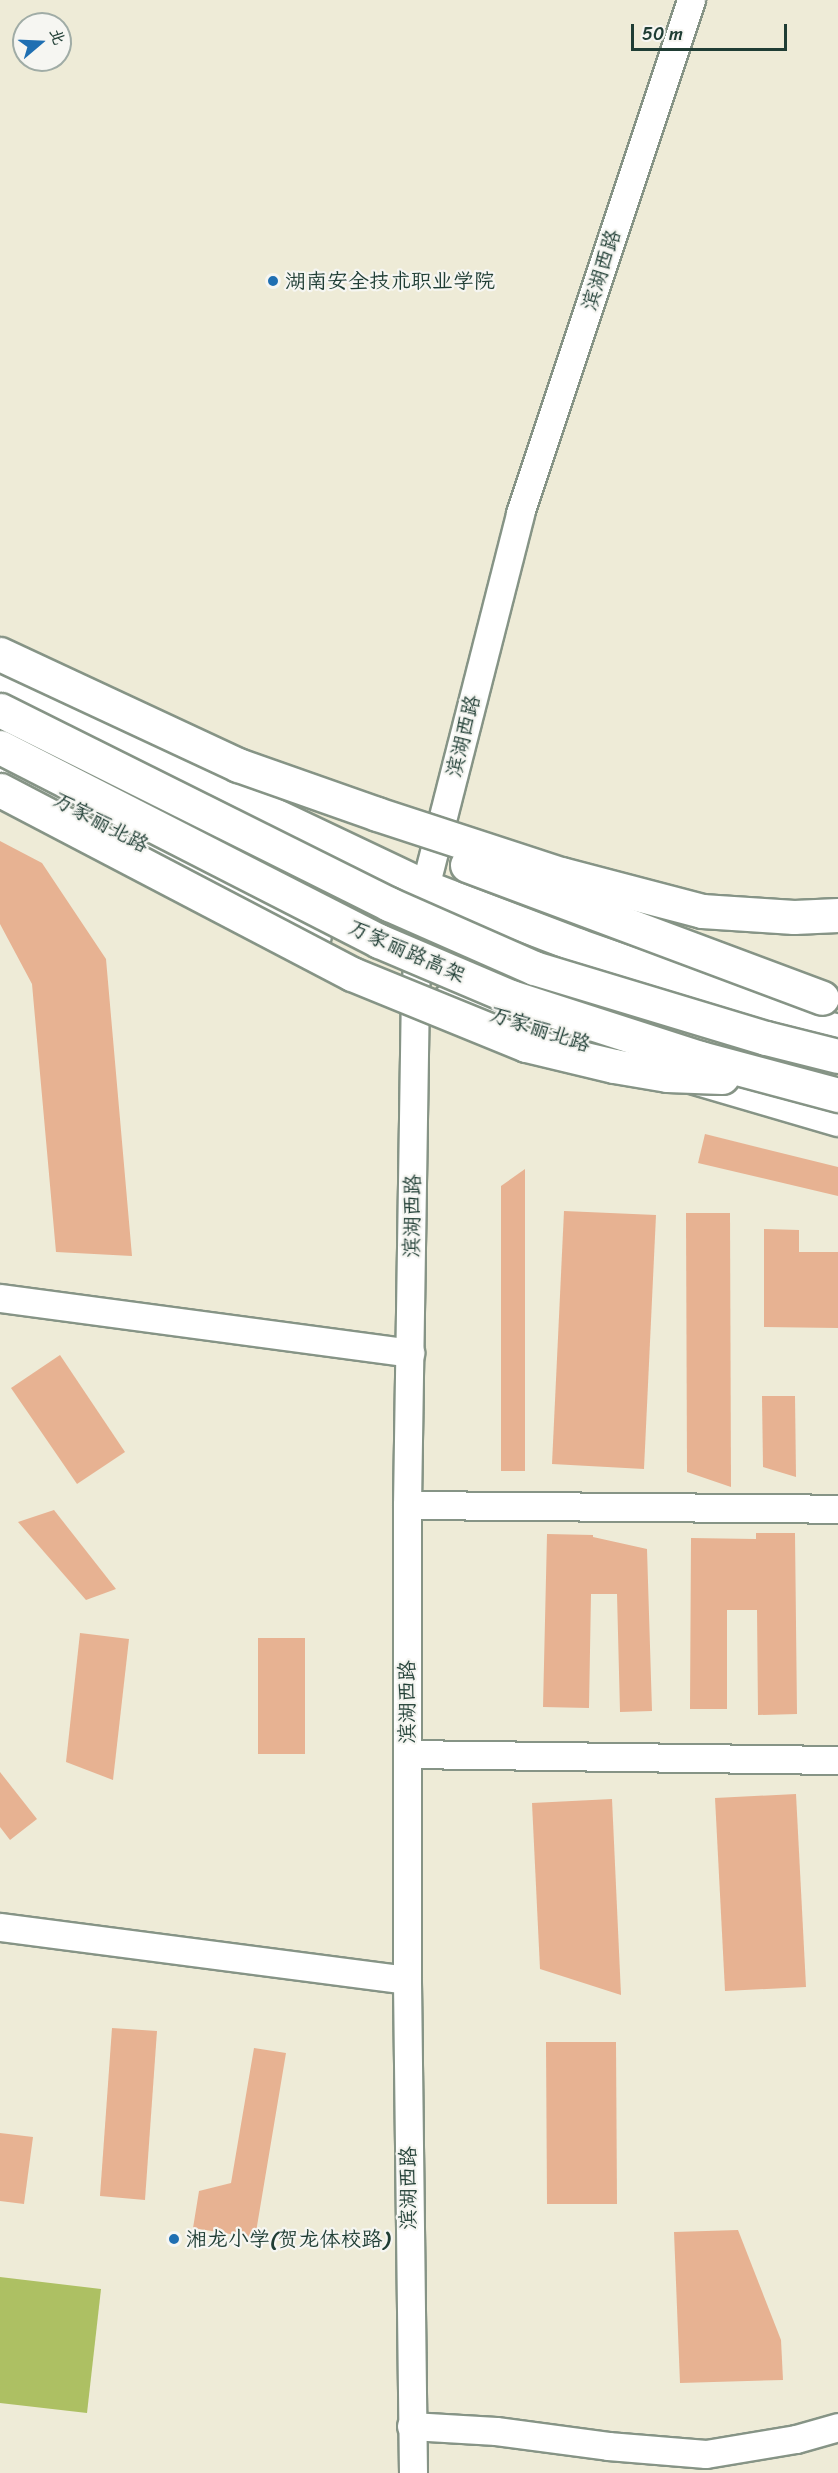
<!DOCTYPE html>
<meta charset="utf-8">
<style>
body{margin:0}
#map{position:relative;width:838px;height:2473px;overflow:hidden;background:#eeebd7;font-family:Sriracha,"LXGW WenKai TC",sans-serif}
div>[style]{position:absolute}
.green>*{inset:0;background:#adc063}
.building>*{inset:0;background:#e7b292}
.roads{filter:drop-shadow(2px 0 #869486) drop-shadow(-2px 0 #869486) drop-shadow(0 2px #869486) drop-shadow(0 -2px #869486)}
.minor>*{height:27px;margin:-13.5px;padding:0 13.5px;transform-origin:13.5px;border-radius:13.5px;background:#fff}
.major>*{height:33px;margin:-16.5px;padding:0 16.5px;transform-origin:16.5px;border-radius:16.5px;background:#fff}
.bridges{filter:drop-shadow(2px 0 #869486) drop-shadow(-2px 0 #869486) drop-shadow(0 2px #869486) drop-shadow(0 -2px #869486)}
.highway-bridge>*{height:33px;margin:-16.5px;padding:0 16.5px;transform-origin:16.5px;border-radius:16.5px;background:#fff}
.dots>*{width:16px;height:16px;translate:-50% -50%;box-sizing:border-box;border:3px solid #f6f6f2;border-radius:50%}
span{translate:-50% -50%;white-space:nowrap;text-align:center;line-height:1.15;-webkit-text-stroke:4.5px #f6f6f2;paint-order:stroke}
.street-label{font-size:21px;color:#1f3d34}
.poi-label{font-size:21px;color:#1f3d34}
.left{translate:0 -50%;text-align:left}
.north{position:absolute;left:12px;top:12px;width:60px;height:60px;box-sizing:border-box;background:#f6f6f2;border:2px solid #a0aca6;border-radius:50%;rotate:71deg;font-size:16px;font-weight:700;line-height:24px;text-align:center;color:#1f3d34}
.north::after{content:'';display:block;margin:auto;width:21px;height:27px;background:#1f6fb2;clip-path:polygon(50% 0,100% 100%,50% 72%,0 100%)}
.scale{position:absolute;left:631px;top:24px;width:156px;height:27px;box-sizing:border-box;border:3px solid #1f3d34;border-top:0;padding-left:8px;font-size:18px;line-height:21px;white-space:nowrap;color:#1f3d34;-webkit-text-stroke:4px #f6f6f2;paint-order:stroke}
</style>
<div id="map">
<div class="green">
<i style="clip-path:polygon(0 2277px,101px 2289px,87px 2413px,0 2403px)"></i>
</div>
<div class="building">
<i style="clip-path:polygon(0 841px,42px 863px,106px 959px,132px 1256px,56px 1252px,32px 984px,0 924px)"></i>
<i style="clip-path:polygon(705px 1134px,838px 1167px,838px 1196px,698px 1163px)"></i>
<i style="clip-path:polygon(525px 1169px,525px 1471px,501px 1471px,501px 1186px)"></i>
<i style="clip-path:polygon(564px 1211px,656px 1215px,644px 1469px,552px 1464px)"></i>
<i style="clip-path:polygon(686px 1213px,730px 1213px,731px 1487px,687px 1472px)"></i>
<i style="clip-path:polygon(764px 1229px,799px 1230px,799px 1252px,838px 1252px,838px 1328px,764px 1327px)"></i>
<i style="clip-path:polygon(60px 1355px,125px 1452px,77px 1484px,11px 1388px)"></i>
<i style="clip-path:polygon(762px 1396px,795px 1396px,796px 1477px,763px 1467px)"></i>
<i style="clip-path:polygon(54px 1510px,116px 1589px,86px 1600px,18px 1522px)"></i>
<i style="clip-path:polygon(756px 1533px,795px 1533px,797px 1714px,758px 1715px,757px 1610px,727px 1610px,727px 1709px,690px 1709px,691px 1538px,756px 1539px)"></i>
<i style="clip-path:polygon(547px 1534px,593px 1535px,593px 1537px,647px 1549px,652px 1711px,620px 1712px,617px 1594px,591px 1594px,589px 1708px,543px 1707px)"></i>
<i style="clip-path:polygon(80px 1633px,129px 1639px,113px 1780px,66px 1762px)"></i>
<i style="clip-path:polygon(258px 1638px,305px 1638px,305px 1754px,258px 1754px)"></i>
<i style="clip-path:polygon(0 1772px,37px 1819px,10px 1840px,0 1827px)"></i>
<i style="clip-path:polygon(796px 1794px,806px 1987px,725px 1991px,715px 1798px)"></i>
<i style="clip-path:polygon(612px 1799px,621px 1995px,540px 1969px,532px 1803px)"></i>
<i style="clip-path:polygon(112px 2028px,157px 2031px,145px 2200px,100px 2196px)"></i>
<i style="clip-path:polygon(546px 2042px,616px 2042px,617px 2204px,547px 2204px)"></i>
<i style="clip-path:polygon(254px 2048px,286px 2053px,255px 2238px,193px 2228px,199px 2191px,231px 2183px)"></i>
<i style="clip-path:polygon(0 2133px,33px 2137px,24px 2204px,0 2201px)"></i>
<i style="clip-path:polygon(738px 2230px,781px 2340px,783px 2380px,680px 2383px,674px 2232px)"></i>
</div>
<div class="roads">
<div class="minor">
<i style="left:0;top:1298px;width:414px;rotate:7.6deg"></i>
<i style="left:407px;top:1505px;width:431px;rotate:0.5deg"></i>
<i style="left:407px;top:1754px;width:431px;rotate:0.8deg"></i>
<i style="left:0;top:1927px;width:410px;rotate:7.4deg"></i>
<i style="left:411px;top:2426px;width:85px;rotate:3.4deg"></i>
<i style="left:496px;top:2431px;width:113px;rotate:7.6deg"></i>
<i style="left:608px;top:2446px;width:98px;rotate:4.7deg"></i>
<i style="left:706px;top:2454px;width:91px;rotate:-9.5deg"></i>
<i style="left:796px;top:2439px;width:44px;rotate:-15.9deg"></i>
<i style="left:413px;top:2473px;width:493px;rotate:-90.7deg"></i>
<i style="left:407px;top:1980px;width:475px;rotate:-90deg"></i>
<i style="left:407px;top:1505px;width:517px;rotate:-89.11deg"></i>
<i style="left:415px;top:988px;width:101px;rotate:-84.3deg"></i>
<i style="left:425px;top:887px;width:386px;rotate:-75.7deg"></i>
<i style="left:520px;top:513px;width:541px;rotate:-71.57deg"></i>
</div>
<div class="major">
<i style="left:0;top:685px;width:471px;rotate:25.4deg"></i>
<i style="left:425px;top:887px;width:163px;rotate:20.9deg"></i>
<i style="left:577px;top:945px;width:219px;rotate:19.2deg"></i>
<i style="left:784px;top:1017px;width:56px;rotate:14.5deg"></i>
<i style="left:0;top:770px;width:355px;rotate:27.9deg"></i>
<i style="left:450px;top:999px;width:162px;rotate:18.3deg"></i>
<i style="left:691px;top:1076px;width:153px;rotate:16.3deg"></i>
</div>
</div>
<div class="bridges">
<div class="highway-bridge">
<i style="left:0;top:654px;width:263px;rotate:25deg"></i>
<i style="left:238px;top:765px;width:147px;rotate:19.4deg"></i>
<i style="left:377px;top:814px;width:194px;rotate:18.1deg"></i>
<i style="left:561px;top:874px;width:146px;rotate:14.7deg"></i>
<i style="left:702px;top:911px;width:92px;rotate:3.7deg"></i>
<i style="left:794px;top:917px;width:44px;rotate:-2.6deg"></i>
<i style="left:0;top:710px;width:435px;rotate:26.5deg"></i>
<i style="left:389px;top:904px;width:158px;rotate:23.8deg"></i>
<i style="left:534px;top:968px;width:242px;rotate:16.8deg"></i>
<i style="left:766px;top:1038px;width:74px;rotate:14deg"></i>
<i style="left:0;top:747px;width:426px;rotate:27.1deg"></i>
<i style="left:379px;top:941px;width:143px;rotate:23deg"></i>
<i style="left:511px;top:997px;width:199px;rotate:17.9deg"></i>
<i style="left:700px;top:1058px;width:143px;rotate:15deg"></i>
<i style="left:0;top:790px;width:397px;rotate:27.6deg"></i>
<i style="left:352px;top:974px;width:188px;rotate:22.2deg"></i>
<i style="left:526px;top:1045px;width:90px;rotate:13.4deg"></i>
<i style="left:614px;top:1066px;width:54px;rotate:9.6deg"></i>
<i style="left:667px;top:1075px;width:55px;rotate:2.1deg"></i>
<i style="left:467px;top:865px;width:379px;rotate:20.5deg"></i>
</div>
</div>
<div class="dots">
<i style="left:273px;top:281px;background:#1f6fb2"></i>
<i style="left:174px;top:2239px;background:#1f6fb2"></i>
</div>
<div class="street-label">
<span style="left:601px;top:270px;rotate:-72deg">滨湖西路</span>
<span style="left:463px;top:736px;rotate:-76deg">滨湖西路</span>
<span style="left:101px;top:822px;rotate:28deg">万家丽北路</span>
<span style="left:407px;top:951px;rotate:24deg">万家丽路高架</span>
<span style="left:540px;top:1029px;rotate:18deg">万家丽北路</span>
<span style="left:412px;top:1216px;rotate:-89deg">滨湖西路</span>
<span style="left:407px;top:1702px;rotate:-90deg">滨湖西路</span>
<span style="left:408px;top:2188px;rotate:-90deg">滨湖西路</span>
</div>
<div class="poi-label">
<span class="left" style="left:285px;top:281px">湖南安全技术职业学院</span>
<span class="left" style="left:186px;top:2239px">湘龙小学(贺龙体校路)</span>
</div>
<div class="north">北</div>
<div class="scale">50 m</div>
</div>
